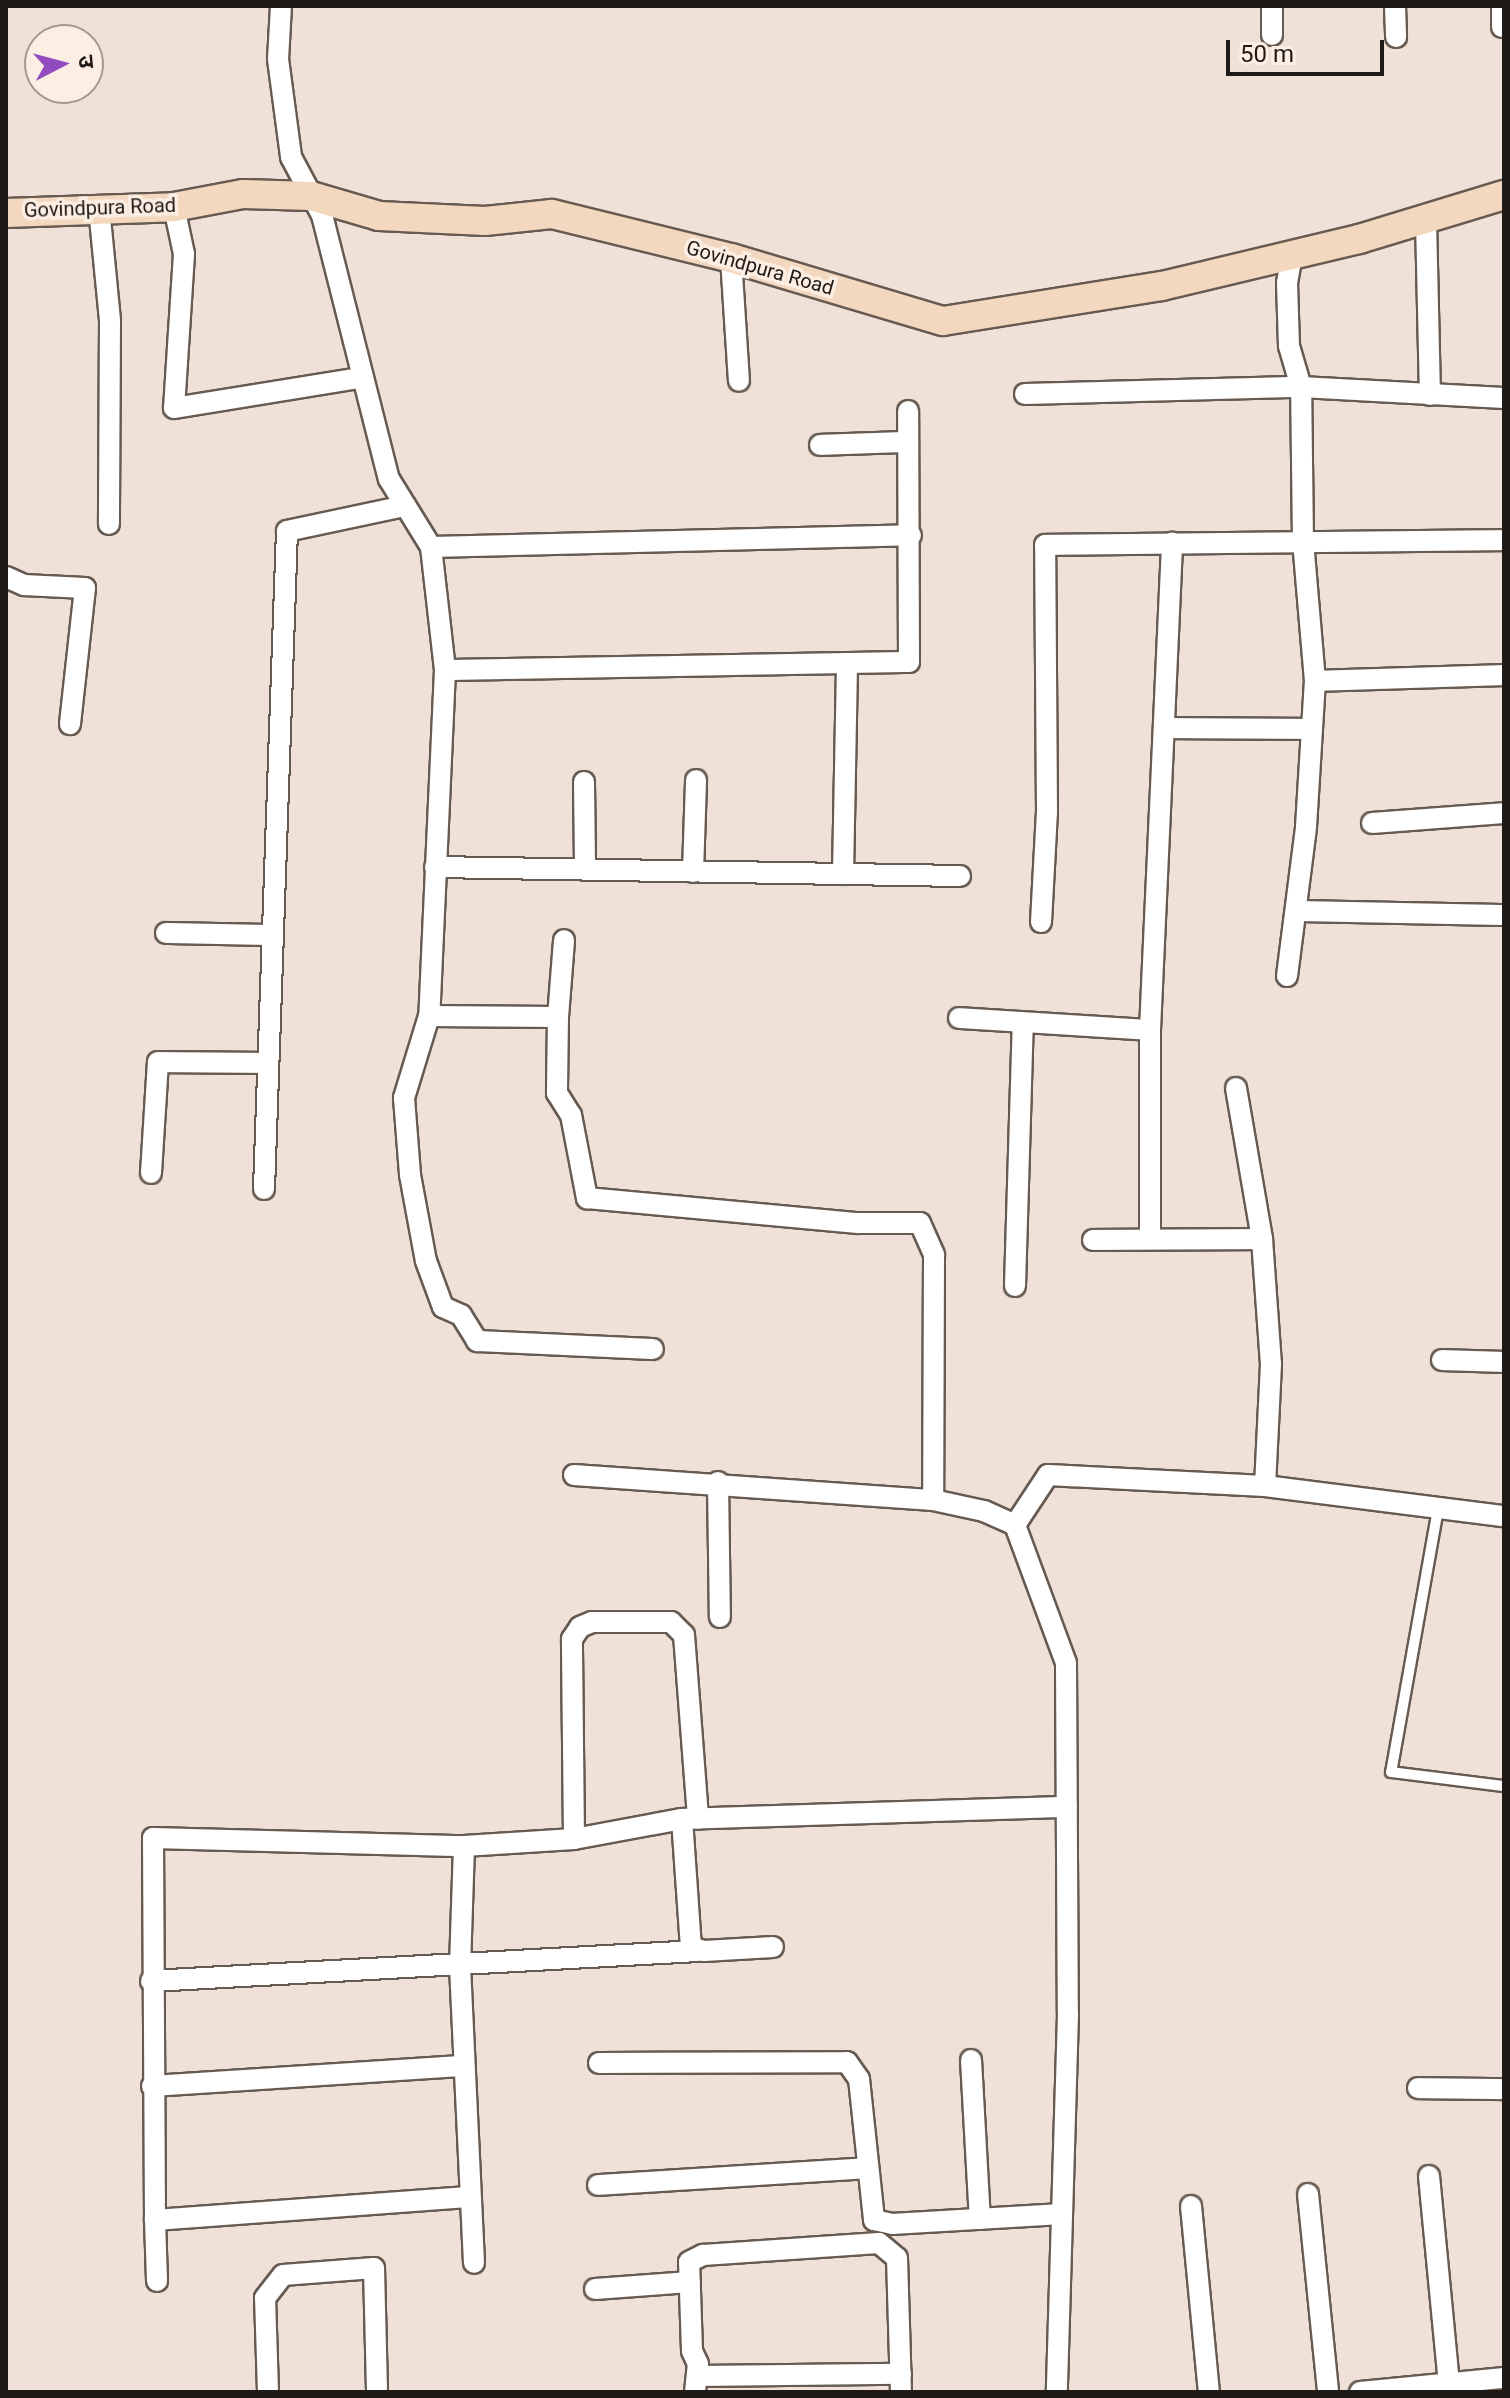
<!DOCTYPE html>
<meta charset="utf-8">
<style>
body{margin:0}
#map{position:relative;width:1510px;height:2398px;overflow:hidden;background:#efe1d7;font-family:Roboto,"Noto Sans Devanagari",sans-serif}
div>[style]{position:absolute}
.roads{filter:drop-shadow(2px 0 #665a51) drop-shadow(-2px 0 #665a51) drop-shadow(0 2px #665a51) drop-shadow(0 -2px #665a51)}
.lane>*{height:10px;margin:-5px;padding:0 5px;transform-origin:5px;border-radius:5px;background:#fff}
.street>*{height:20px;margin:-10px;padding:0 10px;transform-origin:10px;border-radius:10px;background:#fff}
.secondary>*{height:28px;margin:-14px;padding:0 14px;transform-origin:14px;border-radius:14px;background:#f3d8bf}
span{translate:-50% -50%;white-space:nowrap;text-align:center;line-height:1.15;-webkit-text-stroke:7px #fdeee4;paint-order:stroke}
.street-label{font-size:20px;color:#1f1a16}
.frame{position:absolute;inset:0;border:8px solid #1f1a16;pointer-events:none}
.north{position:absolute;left:24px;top:24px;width:80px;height:80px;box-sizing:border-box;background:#fdeee4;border:2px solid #a49992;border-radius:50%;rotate:84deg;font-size:22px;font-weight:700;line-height:32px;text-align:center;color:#1f1a16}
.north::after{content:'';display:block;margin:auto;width:28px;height:36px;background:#934cbf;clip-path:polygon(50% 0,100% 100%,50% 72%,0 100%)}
.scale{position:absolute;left:1226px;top:40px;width:158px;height:36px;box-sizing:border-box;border:4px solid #1f1a16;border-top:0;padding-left:10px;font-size:24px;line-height:28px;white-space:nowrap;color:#1f1a16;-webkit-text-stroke:6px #fdeee4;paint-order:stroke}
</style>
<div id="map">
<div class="roads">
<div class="lane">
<i style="left:1438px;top:1509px;width:267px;rotate:100.1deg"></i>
<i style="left:1391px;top:1772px;width:114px;rotate:7.1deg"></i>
</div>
<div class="street">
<i style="left:281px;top:6px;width:53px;rotate:93.2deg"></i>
<i style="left:278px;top:59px;width:99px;rotate:82.4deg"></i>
<i style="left:291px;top:157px;width:66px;rotate:61.9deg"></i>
<i style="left:322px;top:215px;width:272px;rotate:75.8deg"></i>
<i style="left:389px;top:479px;width:80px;rotate:58.3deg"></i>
<i style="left:431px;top:547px;width:124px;rotate:83.5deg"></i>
<i style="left:445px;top:670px;width:346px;rotate:92.6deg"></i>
<i style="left:429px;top:1016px;width:129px;rotate:0.4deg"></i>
<i style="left:558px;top:1017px;width:76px;rotate:90.8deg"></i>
<i style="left:557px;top:1093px;width:26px;rotate:58deg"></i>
<i style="left:571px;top:1115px;width:85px;rotate:79.1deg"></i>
<i style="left:587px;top:1198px;width:272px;rotate:5.3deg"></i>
<i style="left:858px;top:1223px;width:62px"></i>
<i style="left:920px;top:1223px;width:35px;rotate:66deg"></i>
<i style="left:934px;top:1255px;width:245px;rotate:90.2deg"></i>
<i style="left:933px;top:1500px;width:52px;rotate:12.2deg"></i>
<i style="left:984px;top:1511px;width:34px;rotate:24deg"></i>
<i style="left:1015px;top:1525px;width:147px;rotate:69.7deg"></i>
<i style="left:1066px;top:1663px;width:351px;rotate:89.7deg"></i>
<i style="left:1068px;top:2014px;width:378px;rotate:91.7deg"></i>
<i style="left:1272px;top:6px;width:29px;rotate:90deg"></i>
<i style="left:1395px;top:6px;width:31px;rotate:88deg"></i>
<i style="left:1502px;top:6px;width:21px;rotate:90deg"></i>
<i style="left:174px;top:207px;width:48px;rotate:78deg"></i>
<i style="left:184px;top:254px;width:154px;rotate:93.7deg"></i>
<i style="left:174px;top:408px;width:187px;rotate:-9.2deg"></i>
<i style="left:99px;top:208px;width:114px;rotate:84.4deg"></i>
<i style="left:110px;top:321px;width:203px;rotate:90.3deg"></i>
<i style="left:1426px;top:220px;width:175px;rotate:88.7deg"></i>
<i style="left:731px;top:258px;width:123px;rotate:86.3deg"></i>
<i style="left:1025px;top:394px;width:276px;rotate:-1.5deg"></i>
<i style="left:1301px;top:387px;width:203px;rotate:3.1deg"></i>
<i style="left:820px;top:445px;width:88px;rotate:-2deg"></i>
<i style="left:431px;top:547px;width:480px;rotate:-1.4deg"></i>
<i style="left:6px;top:577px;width:20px;rotate:24deg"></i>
<i style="left:24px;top:585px;width:61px;rotate:2.8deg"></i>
<i style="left:85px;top:588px;width:137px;rotate:96.3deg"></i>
<i style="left:445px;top:670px;width:464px;rotate:-1deg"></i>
<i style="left:909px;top:662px;width:251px;rotate:-90.2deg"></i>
<i style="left:1315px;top:681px;width:189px;rotate:-1.8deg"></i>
<i style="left:1166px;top:728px;width:146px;rotate:0.4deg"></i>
<i style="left:584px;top:782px;width:86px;rotate:89.3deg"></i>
<i style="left:1372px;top:823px;width:132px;rotate:-4.3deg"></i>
<i style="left:435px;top:867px;width:525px;rotate:0.98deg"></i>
<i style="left:693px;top:872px;width:92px;rotate:-88.1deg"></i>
<i style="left:843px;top:874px;width:208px;rotate:-88.9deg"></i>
<i style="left:1296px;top:911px;width:208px;rotate:1.1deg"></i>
<i style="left:1041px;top:922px;width:110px;rotate:-86.9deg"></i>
<i style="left:1047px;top:812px;width:267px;rotate:-90.4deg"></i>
<i style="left:1045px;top:545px;width:459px;rotate:-0.6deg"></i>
<i style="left:166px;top:933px;width:105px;rotate:1.1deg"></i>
<i style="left:1287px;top:976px;width:150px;rotate:-82.7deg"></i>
<i style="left:1306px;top:827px;width:146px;rotate:-86.5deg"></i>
<i style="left:1315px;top:681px;width:140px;rotate:-94.9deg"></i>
<i style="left:1303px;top:542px;width:155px;rotate:-90.7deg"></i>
<i style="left:1301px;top:387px;width:43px;rotate:-106.3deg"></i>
<i style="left:1289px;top:346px;width:63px;rotate:-91.8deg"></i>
<i style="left:1287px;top:283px;width:28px;rotate:-80deg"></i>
<i style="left:429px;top:1016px;width:86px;rotate:107deg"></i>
<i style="left:404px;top:1098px;width:77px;rotate:85.5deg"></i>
<i style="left:410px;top:1175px;width:87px;rotate:79.5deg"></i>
<i style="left:426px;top:1261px;width:49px;rotate:69.7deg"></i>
<i style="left:443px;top:1307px;width:20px;rotate:24deg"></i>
<i style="left:461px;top:1315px;width:31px;rotate:58deg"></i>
<i style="left:477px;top:1341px;width:176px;rotate:2.6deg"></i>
<i style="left:558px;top:1017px;width:77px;rotate:-85.5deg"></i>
<i style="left:959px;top:1018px;width:191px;rotate:3.6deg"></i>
<i style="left:1236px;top:1088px;width:153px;rotate:80.2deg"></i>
<i style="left:151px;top:1173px;width:111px;rotate:-86.4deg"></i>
<i style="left:158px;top:1062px;width:107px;rotate:0.5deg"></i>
<i style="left:264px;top:1189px;width:658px;rotate:-88deg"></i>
<i style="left:287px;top:531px;width:121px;rotate:-12deg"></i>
<i style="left:1150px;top:1239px;width:209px;rotate:-90deg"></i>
<i style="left:1150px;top:1030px;width:488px;rotate:-87.4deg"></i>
<i style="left:1093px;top:1240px;width:169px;rotate:-0.3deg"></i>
<i style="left:1262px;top:1239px;width:125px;rotate:85.9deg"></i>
<i style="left:1271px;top:1364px;width:122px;rotate:92.8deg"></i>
<i style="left:1015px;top:1286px;width:263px;rotate:-88.3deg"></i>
<i style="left:1442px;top:1360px;width:62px;rotate:1.8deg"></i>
<i style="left:574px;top:1475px;width:360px;rotate:4deg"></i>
<i style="left:718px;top:1482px;width:135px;rotate:89.2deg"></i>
<i style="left:1015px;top:1525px;width:60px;rotate:-56.6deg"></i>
<i style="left:1048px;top:1475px;width:217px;rotate:2.9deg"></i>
<i style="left:1265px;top:1486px;width:241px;rotate:7.2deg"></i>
<i style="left:682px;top:1819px;width:128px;rotate:86deg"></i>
<i style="left:691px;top:1947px;width:14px;rotate:17deg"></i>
<i style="left:704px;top:1951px;width:69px;rotate:-3.3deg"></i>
<i style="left:574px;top:1839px;width:200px;rotate:-90.6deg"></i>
<i style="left:572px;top:1639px;width:14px;rotate:-56deg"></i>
<i style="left:580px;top:1627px;width:13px;rotate:-23deg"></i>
<i style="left:592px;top:1622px;width:79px"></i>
<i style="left:671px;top:1622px;width:18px;rotate:45deg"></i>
<i style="left:684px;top:1635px;width:184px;rotate:85.6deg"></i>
<i style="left:464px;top:1846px;width:120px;rotate:91.9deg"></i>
<i style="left:460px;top:1966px;width:297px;rotate:87.3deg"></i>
<i style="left:151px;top:1981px;width:547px;rotate:-3.14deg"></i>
<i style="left:971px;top:2060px;width:159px;rotate:86.8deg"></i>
<i style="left:599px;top:2063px;width:248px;rotate:-0.2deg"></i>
<i style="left:847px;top:2062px;width:21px;rotate:55deg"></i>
<i style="left:859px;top:2079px;width:142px;rotate:83.9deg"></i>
<i style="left:874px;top:2220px;width:19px;rotate:12deg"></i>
<i style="left:893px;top:2224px;width:168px;rotate:-3.4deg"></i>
<i style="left:152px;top:2086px;width:313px;rotate:-3.7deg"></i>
<i style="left:1418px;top:2088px;width:86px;rotate:0.7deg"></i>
<i style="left:1429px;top:2176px;width:209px;rotate:84.5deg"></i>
<i style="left:598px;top:2185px;width:270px;rotate:-3.6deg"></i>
<i style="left:1308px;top:2194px;width:199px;rotate:84.2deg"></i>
<i style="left:468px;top:2197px;width:314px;rotate:175.8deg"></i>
<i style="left:155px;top:2220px;width:382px;rotate:-90.3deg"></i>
<i style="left:153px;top:1838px;width:311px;rotate:1.5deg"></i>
<i style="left:464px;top:1846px;width:110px;rotate:-3.6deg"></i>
<i style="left:574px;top:1839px;width:110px;rotate:-10.5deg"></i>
<i style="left:682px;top:1819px;width:385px;rotate:-1.8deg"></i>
<i style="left:1191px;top:2206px;width:187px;rotate:84.5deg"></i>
<i style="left:155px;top:2220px;width:61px;rotate:88.1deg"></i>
<i style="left:595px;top:2289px;width:95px;rotate:-4.2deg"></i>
<i style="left:697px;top:2376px;width:204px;rotate:-0.6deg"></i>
<i style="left:268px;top:2392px;width:94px;rotate:-91.8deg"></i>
<i style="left:265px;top:2298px;width:29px;rotate:-52deg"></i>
<i style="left:283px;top:2275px;width:91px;rotate:-4.4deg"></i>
<i style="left:374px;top:2268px;width:124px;rotate:88.6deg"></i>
<i style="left:695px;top:2392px;width:28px;rotate:-84deg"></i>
<i style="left:698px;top:2364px;width:14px;rotate:-115deg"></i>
<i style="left:692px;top:2351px;width:89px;rotate:-91.9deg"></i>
<i style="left:689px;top:2262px;width:16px;rotate:-27deg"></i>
<i style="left:703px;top:2255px;width:176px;rotate:-3.9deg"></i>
<i style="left:879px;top:2243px;width:23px;rotate:40deg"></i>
<i style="left:897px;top:2258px;width:134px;rotate:88.3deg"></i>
<i style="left:1360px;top:2392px;width:145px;rotate:-5.6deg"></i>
</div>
<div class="secondary">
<i style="left:6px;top:213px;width:168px;rotate:-2deg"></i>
<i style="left:174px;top:207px;width:70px;rotate:-10.7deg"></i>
<i style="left:243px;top:194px;width:68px;rotate:1.7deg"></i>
<i style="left:311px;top:196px;width:71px;rotate:16.4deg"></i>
<i style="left:379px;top:216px;width:106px;rotate:2.7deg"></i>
<i style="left:485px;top:221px;width:67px;rotate:-6deg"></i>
<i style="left:552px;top:214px;width:184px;rotate:13.8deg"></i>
<i style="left:731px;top:258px;width:221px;rotate:16.6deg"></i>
<i style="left:943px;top:321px;width:222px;rotate:-9.1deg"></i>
<i style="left:1162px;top:286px;width:203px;rotate:-13.4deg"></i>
<i style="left:1359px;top:239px;width:152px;rotate:-16.9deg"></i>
</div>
</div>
<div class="street-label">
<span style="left:100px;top:208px;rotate:-2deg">Govindpura Road</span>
<span style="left:760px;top:268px;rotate:16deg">Govindpura Road</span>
</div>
<div class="frame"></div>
<div class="north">उ</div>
<div class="scale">50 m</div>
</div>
